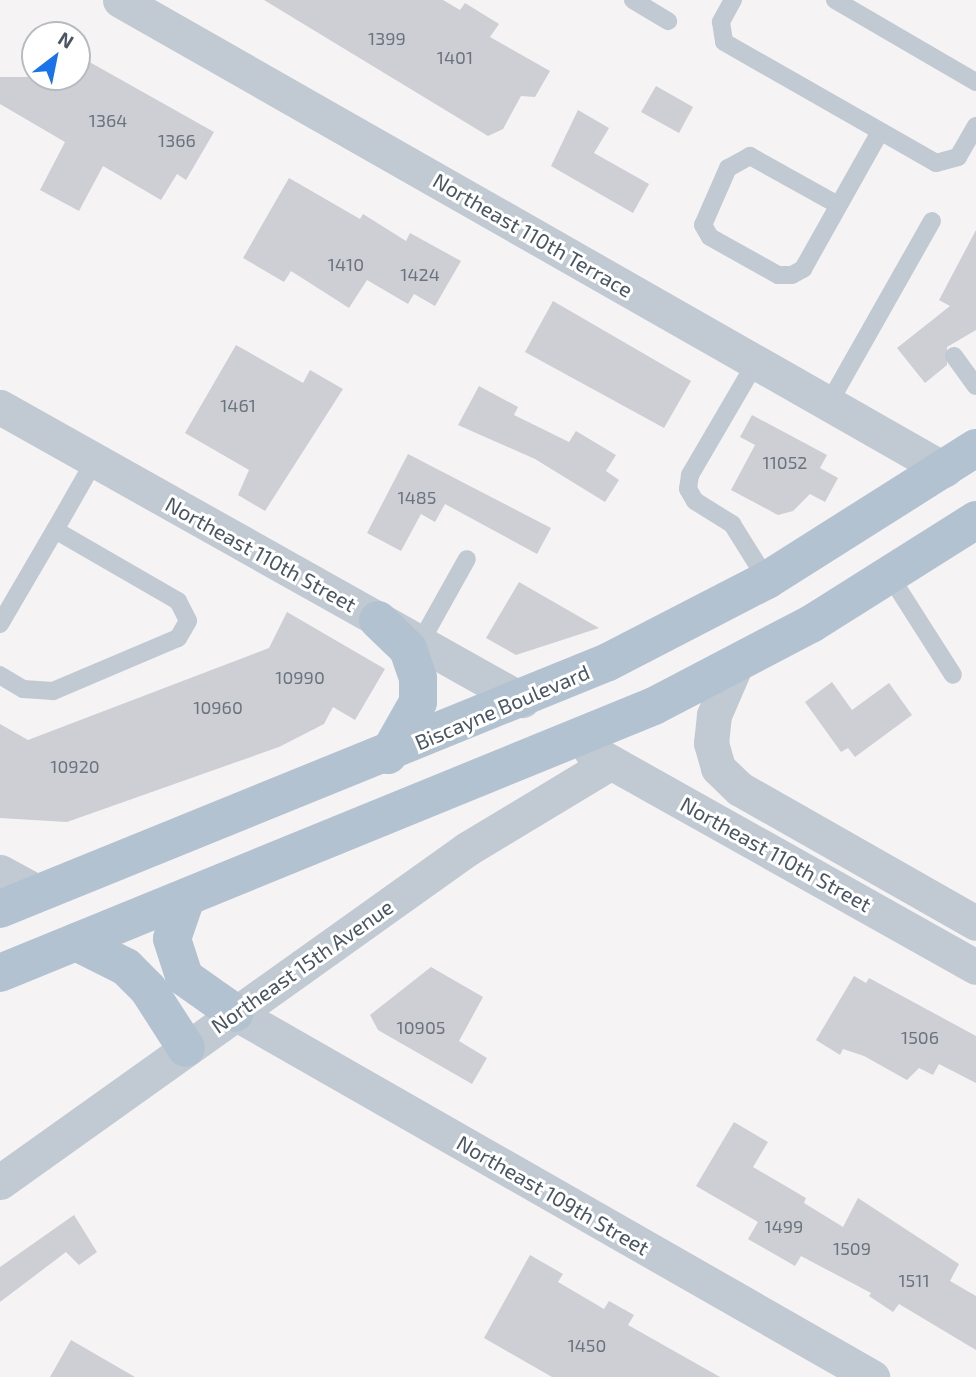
<!DOCTYPE html>
<style>
body{margin:0}
#map{position:relative;width:976px;height:1377px;overflow:hidden;background:#f5f3f3;font-family:"Exo 2",sans-serif}
div>[style]{position:absolute}
.building>*{inset:0;background:#cdcfd5}
.lane>*{height:18px;margin:-9px;padding:0 9px;transform-origin:9px;border-radius:9px;background:#c1cad2}
.street>*{height:35px;margin:-17.5px;padding:0 17.5px;transform-origin:17.5px;border-radius:17.5px;background:#c1cad2}
.primary>*{height:38px;margin:-19px;padding:0 19px;transform-origin:19px;border-radius:19px;background:#b3c2d1}
span{translate:-50% -50%;white-space:nowrap;text-align:center;line-height:1.15;-webkit-text-stroke:6px #fff;paint-order:stroke}
.number-label{font-size:18px;color:#6b747e}
.number-label span{-webkit-text-stroke-width:0}
.street-label{font-size:21px;color:#4a5661}
.north{position:absolute;left:21px;top:21px;width:70px;height:70px;box-sizing:border-box;background:#fff;border:2px solid #b7bbc0;border-radius:50%;rotate:32deg;font-size:19px;font-weight:700;line-height:28px;text-align:center;color:#4a5661}
.north::after{content:'';display:block;margin:auto;width:24px;height:32px;background:#1a73e8;clip-path:polygon(50% 0,100% 100%,50% 72%,0 100%)}
</style>
<div id="map">
<div class="building">
<i style="clip-path:polygon(264px 0,443px 0,460px 10px,465px 3px,499px 24px,490px 37px,550px 71px,535px 97px,521px 96px,503px 129px,488px 136px)"></i>
<i style="clip-path:polygon(77px 55px,214px 132px,186px 180px,177px 174px,161px 200px,103px 166px,79px 211px,40px 190px,65px 142px,0 104px,0 77px,77px 77px)"></i>
<i style="clip-path:polygon(656px 86px,693px 107px,679px 133px,641px 112px)"></i>
<i style="clip-path:polygon(578px 110px,609px 128px,594px 153px,649px 184px,633px 213px,551px 166px)"></i>
<i style="clip-path:polygon(289px 178px,360px 219px,363px 214px,406px 241px,410px 233px,461px 261px,435px 306px,414px 294px,408px 304px,367px 280px,349px 308px,291px 271px,284px 282px,243px 258px)"></i>
<i style="clip-path:polygon(976px 230px,976px 330px,947px 347px,947px 365px,925px 383px,897px 348px,950px 306px,939px 300px)"></i>
<i style="clip-path:polygon(553px 301px,691px 381px,664px 428px,525px 352px)"></i>
<i style="clip-path:polygon(236px 345px,303px 383px,310px 370px,343px 389px,265px 511px,238px 495px,249px 470px,185px 433px)"></i>
<i style="clip-path:polygon(479px 386px,518px 407px,514px 415px,569px 442px,576px 431px,616px 455px,606px 471px,619px 480px,605px 502px,535px 459px,458px 425px)"></i>
<i style="clip-path:polygon(752px 415px,827px 455px,820px 468px,838px 478px,825px 502px,810px 494px,793px 511px,778px 515px,731px 490px,755px 445px,740px 437px)"></i>
<i style="clip-path:polygon(408px 454px,551px 528px,537px 554px,445px 504px,435px 522px,421px 514px,401px 551px,367px 533px)"></i>
<i style="clip-path:polygon(519px 582px,599px 628px,516px 655px,486px 638px)"></i>
<i style="clip-path:polygon(287px 612px,385px 669px,355px 720px,333px 707px,324px 724px,279px 747px,67px 822px,0 818px,0 724px,28px 740px,269px 648px)"></i>
<i style="clip-path:polygon(832px 682px,852px 710px,889px 683px,912px 715px,855px 757px,848px 748px,841px 752px,805px 702px)"></i>
<i style="clip-path:polygon(431px 967px,483px 997px,459px 1041px,487px 1058px,472px 1084px,378px 1030px,370px 1015px)"></i>
<i style="clip-path:polygon(854px 976px,866px 983px,869px 978px,976px 1036px,976px 1083px,939px 1064px,933px 1075px,919px 1068px,907px 1080px,864px 1056px,843px 1049px,840px 1055px,816px 1040px)"></i>
<i style="clip-path:polygon(734px 1122px,768px 1142px,753px 1167px,806px 1198px,804px 1203px,843px 1227px,858px 1198px,959px 1264px,950px 1281px,976px 1296px,976px 1350px,899px 1304px,893px 1312px,869px 1296px,871px 1293px,801px 1256px,795px 1266px,748px 1239px,758px 1222px,696px 1186px)"></i>
<i style="clip-path:polygon(74px 1215px,97px 1252px,79px 1265px,66px 1252px,0 1302px,0 1267px)"></i>
<i style="clip-path:polygon(530px 1255px,563px 1274px,558px 1282px,604px 1309px,609px 1301px,634px 1315px,628px 1325px,720px 1377px,552px 1377px,484px 1338px)"></i>
<i style="clip-path:polygon(71px 1340px,135px 1377px,50px 1377px)"></i>
</div>
<div class="lane">
<i style="left:633px;top:0;width:41px;rotate:31deg"></i>
<i style="left:733px;top:0;width:25px;rotate:119deg"></i>
<i style="left:721px;top:22px;width:20px;rotate:81deg"></i>
<i style="left:724px;top:42px;width:244px;rotate:29.7deg"></i>
<i style="left:936px;top:163px;width:23px;rotate:-15deg"></i>
<i style="left:958px;top:157px;width:36px;rotate:-60deg"></i>
<i style="left:835px;top:0;width:163px;rotate:30.2deg"></i>
<i style="left:838px;top:205px;width:101px;rotate:-150.9deg"></i>
<i style="left:750px;top:156px;width:25px;rotate:151deg"></i>
<i style="left:728px;top:168px;width:62px;rotate:113.7deg"></i>
<i style="left:703px;top:225px;width:14px;rotate:60deg"></i>
<i style="left:710px;top:237px;width:78px;rotate:29.2deg"></i>
<i style="left:778px;top:275px;width:14px"></i>
<i style="left:792px;top:275px;width:13px;rotate:-29deg"></i>
<i style="left:803px;top:269px;width:157px;rotate:-60.7deg"></i>
<i style="left:954px;top:356px;width:37px;rotate:54deg"></i>
<i style="left:756px;top:362px;width:131px;rotate:120.3deg"></i>
<i style="left:690px;top:475px;width:14px;rotate:98deg"></i>
<i style="left:688px;top:489px;width:14px;rotate:60deg"></i>
<i style="left:695px;top:501px;width:44px;rotate:31.9deg"></i>
<i style="left:732px;top:524px;width:66px;rotate:58deg"></i>
<i style="left:829px;top:403px;width:209px;rotate:-60.5deg"></i>
<i style="left:55px;top:530px;width:81px;rotate:-60.3deg"></i>
<i style="left:890px;top:576px;width:117px;rotate:57.5deg"></i>
<i style="left:0;top:624px;width:109px;rotate:-59.7deg"></i>
<i style="left:55px;top:530px;width:142px;rotate:30deg"></i>
<i style="left:178px;top:601px;width:22px;rotate:63deg"></i>
<i style="left:188px;top:621px;width:20px;rotate:120deg"></i>
<i style="left:178px;top:638px;width:136px;rotate:157deg"></i>
<i style="left:53px;top:691px;width:30px;rotate:-176deg"></i>
<i style="left:23px;top:689px;width:27px;rotate:-149deg"></i>
<i style="left:420px;top:643px;width:96px;rotate:-60.8deg"></i>
</div>
<div class="street">
<i style="left:120px;top:0;width:949px;rotate:29.67deg"></i>
<i style="left:0;top:407px;width:599px;rotate:29.31deg"></i>
<i style="left:736px;top:664px;width:56px;rotate:113.3deg"></i>
<i style="left:714px;top:715px;width:28px;rotate:96deg"></i>
<i style="left:711px;top:743px;width:26px;rotate:74deg"></i>
<i style="left:718px;top:768px;width:30px;rotate:44deg"></i>
<i style="left:740px;top:789px;width:271px;rotate:29.6deg"></i>
<i style="left:591px;top:751px;width:441px;rotate:29.3deg"></i>
<i style="left:0;top:872px;width:44px;rotate:28.3deg"></i>
<i style="left:235px;top:1013px;width:734px;rotate:29.74deg"></i>
<i style="left:0;top:1182px;width:574px;rotate:-35.49deg"></i>
<i style="left:467px;top:849px;width:168px;rotate:-31.1deg"></i>
</div>
<div class="primary">
<i style="left:378px;top:620px;width:42px;rotate:44deg"></i>
<i style="left:408px;top:649px;width:31px;rotate:71deg"></i>
<i style="left:418px;top:678px;width:24px;rotate:90deg"></i>
<i style="left:418px;top:702px;width:61px;rotate:119.5deg"></i>
<i style="left:186px;top:898px;width:43px;rotate:108.9deg"></i>
<i style="left:172px;top:939px;width:40px;rotate:72deg"></i>
<i style="left:184px;top:977px;width:62px;rotate:35.2deg"></i>
<i style="left:0;top:909px;width:656px;rotate:-22.11deg"></i>
<i style="left:608px;top:662px;width:179px;rotate:-27.3deg"></i>
<i style="left:767px;top:580px;width:247px;rotate:-32.3deg"></i>
<i style="left:76px;top:942px;width:56px;rotate:26.6deg"></i>
<i style="left:126px;top:967px;width:31px;rotate:45deg"></i>
<i style="left:148px;top:989px;width:70px;rotate:57.2deg"></i>
<i style="left:0;top:973px;width:706px;rotate:-22.21deg"></i>
<i style="left:654px;top:706px;width:177px;rotate:-27.6deg"></i>
<i style="left:811px;top:624px;width:195px;rotate:-32.2deg"></i>
</div>
<div class="number-label">
<span style="left:387px;top:38px">1399</span>
<span style="left:455px;top:57px">1401</span>
<span style="left:108px;top:120px">1364</span>
<span style="left:177px;top:140px">1366</span>
<span style="left:346px;top:264px">1410</span>
<span style="left:420px;top:274px">1424</span>
<span style="left:238px;top:405px">1461</span>
<span style="left:785px;top:462px">11052</span>
<span style="left:417px;top:497px">1485</span>
<span style="left:300px;top:677px">10990</span>
<span style="left:218px;top:707px">10960</span>
<span style="left:75px;top:766px">10920</span>
<span style="left:421px;top:1027px">10905</span>
<span style="left:920px;top:1037px">1506</span>
<span style="left:784px;top:1226px">1499</span>
<span style="left:852px;top:1248px">1509</span>
<span style="left:914px;top:1280px">1511</span>
<span style="left:587px;top:1345px">1450</span>
</div>
<div class="street-label">
<span style="left:533px;top:235px;rotate:30deg">Northeast 110th Terrace</span>
<span style="left:261px;top:554px;rotate:29deg">Northeast 110th Street</span>
<span style="left:502px;top:707px;rotate:-23deg">Biscayne Boulevard</span>
<span style="left:776px;top:854px;rotate:29deg">Northeast 110th Street</span>
<span style="left:302px;top:966px;rotate:-35deg">Northeast 15th Avenue</span>
<span style="left:553px;top:1195px;rotate:30deg">Northeast 109th Street</span>
</div>
<div class="north">N</div>
</div>
